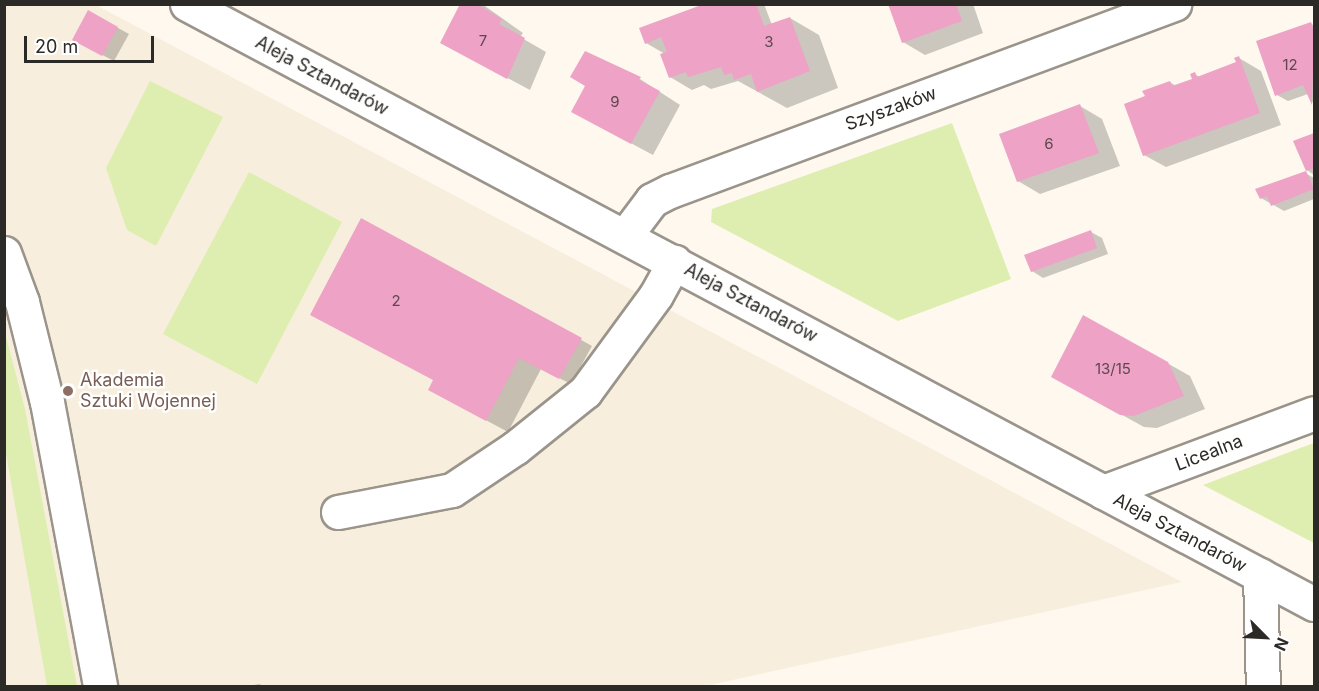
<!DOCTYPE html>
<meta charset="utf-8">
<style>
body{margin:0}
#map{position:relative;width:1319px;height:691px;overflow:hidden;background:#fef8ee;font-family:Inter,sans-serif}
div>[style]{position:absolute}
.built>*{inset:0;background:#f8eedd}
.green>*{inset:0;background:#ddeeb0}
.shadow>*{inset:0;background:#0003}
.building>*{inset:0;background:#eda2c6}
.roads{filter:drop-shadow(2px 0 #9a948b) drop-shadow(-2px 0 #9a948b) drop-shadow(0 2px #9a948b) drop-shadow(0 -2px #9a948b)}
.minor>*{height:33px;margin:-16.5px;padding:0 16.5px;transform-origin:16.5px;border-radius:16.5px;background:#fff}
.dots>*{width:16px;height:16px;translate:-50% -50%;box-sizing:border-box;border:3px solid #fff;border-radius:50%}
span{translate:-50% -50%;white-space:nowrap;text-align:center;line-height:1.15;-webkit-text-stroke:4.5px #fff;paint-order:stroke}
.number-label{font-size:15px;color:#5c484e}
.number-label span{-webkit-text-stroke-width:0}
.street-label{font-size:18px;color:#2c2a26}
.education-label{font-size:18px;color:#785e54}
.left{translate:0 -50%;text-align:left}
.frame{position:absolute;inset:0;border:6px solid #2c2a26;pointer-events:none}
.north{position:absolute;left:1235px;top:607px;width:60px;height:60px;-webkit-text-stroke:4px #fff;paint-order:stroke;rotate:114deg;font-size:16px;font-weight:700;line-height:24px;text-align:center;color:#2c2a26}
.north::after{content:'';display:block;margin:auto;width:21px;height:27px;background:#2c2a26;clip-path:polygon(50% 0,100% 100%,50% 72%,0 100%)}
.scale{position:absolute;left:24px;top:36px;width:130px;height:27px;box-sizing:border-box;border:3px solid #2c2a26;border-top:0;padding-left:8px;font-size:18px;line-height:21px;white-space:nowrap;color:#2c2a26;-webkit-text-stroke:4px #fff;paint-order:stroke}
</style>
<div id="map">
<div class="built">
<i style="clip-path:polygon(4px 5px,96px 5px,1182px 582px,705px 686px,5px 686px)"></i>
</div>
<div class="green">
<i style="clip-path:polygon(150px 81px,223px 117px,156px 246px,127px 230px,106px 168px)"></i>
<i style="clip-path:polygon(952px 123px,1011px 279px,898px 321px,711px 222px,712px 209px)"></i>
<i style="clip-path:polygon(249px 172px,342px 222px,257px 384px,163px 334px)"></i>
<i style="clip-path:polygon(4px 329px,25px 409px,77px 686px,47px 686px,5px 448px)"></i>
<i style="clip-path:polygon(1314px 443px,1314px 543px,1203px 485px,1295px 450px)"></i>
</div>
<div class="shadow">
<i style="clip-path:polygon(462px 4px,482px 4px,523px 33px,520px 37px,546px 52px,530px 90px,464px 55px)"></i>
<i style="clip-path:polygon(708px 4px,764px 4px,772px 25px,790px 18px,819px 35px,838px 88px,787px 108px,738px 81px,711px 89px,704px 85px,692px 90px,670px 77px,665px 54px,646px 43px)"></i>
<i style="clip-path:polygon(890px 4px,973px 4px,983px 33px,925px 55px,903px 42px)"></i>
<i style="clip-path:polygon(89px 12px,129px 34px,114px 61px,85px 46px)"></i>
<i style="clip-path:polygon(1311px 23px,1314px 26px,1314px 105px,1308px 94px,1288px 101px,1277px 95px)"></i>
<i style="clip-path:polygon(585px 53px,640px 79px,680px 105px,653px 155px,595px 124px)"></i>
<i style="clip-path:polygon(1239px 58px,1261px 71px,1281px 125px,1166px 167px,1144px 155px,1147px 97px,1170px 82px,1176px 86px,1194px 80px,1194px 74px,1200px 77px,1238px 63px)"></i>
<i style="clip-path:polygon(1080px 106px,1102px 119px,1120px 166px,1040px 194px,1018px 181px)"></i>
<i style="clip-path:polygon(1314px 134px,1314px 175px,1307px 170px,1295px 142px)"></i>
<i style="clip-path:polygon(1305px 173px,1314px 178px,1314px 199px,1284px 211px,1261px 198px)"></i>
<i style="clip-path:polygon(1091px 232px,1102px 238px,1108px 254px,1043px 278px,1032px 271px)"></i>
<i style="clip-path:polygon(485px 286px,592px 346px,571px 384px,541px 369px,508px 432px,452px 402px)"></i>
<i style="clip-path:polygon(1167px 363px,1190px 376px,1205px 409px,1157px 428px,1144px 427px,1075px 389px)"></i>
<i style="clip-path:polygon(259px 684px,264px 686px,248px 686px)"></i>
</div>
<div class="building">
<i style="clip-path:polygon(460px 4px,477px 4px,502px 19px,499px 24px,525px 38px,507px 79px,440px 43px)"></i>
<i style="clip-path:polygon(704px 4px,756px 4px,764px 26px,790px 17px,810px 71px,757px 92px,751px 74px,734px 80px,732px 73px,724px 75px,721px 67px,688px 77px,686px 72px,669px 78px,660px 54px,667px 52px,661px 37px,645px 44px,639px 28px)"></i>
<i style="clip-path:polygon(888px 4px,956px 4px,962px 21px,902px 43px)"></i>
<i style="clip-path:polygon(88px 10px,118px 27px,102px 56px,72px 40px)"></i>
<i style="clip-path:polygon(1311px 22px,1314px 32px,1312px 105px,1303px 85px,1275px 96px,1256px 41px)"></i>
<i style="clip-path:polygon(585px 51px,641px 77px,639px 80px,660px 91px,631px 144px,571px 112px,585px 86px,570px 77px)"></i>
<i style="clip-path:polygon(1239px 56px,1260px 113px,1143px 156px,1124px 104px,1145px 96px,1142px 91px,1170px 81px,1172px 86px,1192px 79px,1190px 74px,1195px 72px,1197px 77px,1236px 62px,1234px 58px)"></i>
<i style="clip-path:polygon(1080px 104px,1099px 153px,1017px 182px,999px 134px)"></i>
<i style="clip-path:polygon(1314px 133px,1314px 168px,1306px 171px,1293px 141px)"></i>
<i style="clip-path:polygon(1306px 171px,1314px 189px,1271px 206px,1267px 196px,1260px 199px,1255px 189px)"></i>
<i style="clip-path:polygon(361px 218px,582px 338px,559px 379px,519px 358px,486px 421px,428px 390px,433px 380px,310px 315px)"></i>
<i style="clip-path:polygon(1091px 230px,1097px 248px,1031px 272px,1024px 255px)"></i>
<i style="clip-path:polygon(1083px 315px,1168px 362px,1184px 396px,1134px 416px,1120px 415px,1051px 377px)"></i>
</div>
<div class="roads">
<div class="minor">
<i style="left:187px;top:4px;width:1277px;rotate:28.03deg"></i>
<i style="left:625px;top:236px;width:45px;rotate:-53.1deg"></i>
<i style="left:652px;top:200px;width:20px;rotate:-27deg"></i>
<i style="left:670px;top:191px;width:538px;rotate:-20.36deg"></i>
<i style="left:4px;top:253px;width:52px;rotate:69.8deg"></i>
<i style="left:22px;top:302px;width:103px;rotate:76deg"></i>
<i style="left:47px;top:402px;width:289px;rotate:79.4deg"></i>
<i style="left:1103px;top:492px;width:225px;rotate:-20.5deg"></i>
<i style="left:338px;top:512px;width:116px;rotate:-10.9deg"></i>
<i style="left:452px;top:490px;width:76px;rotate:-33.7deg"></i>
<i style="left:515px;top:448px;width:90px;rotate:-38.7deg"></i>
<i style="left:585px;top:392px;width:120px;rotate:-53.8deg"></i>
<i style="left:656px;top:295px;width:38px;rotate:-61deg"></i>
<i style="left:1260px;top:575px;width:111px;rotate:88.5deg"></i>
</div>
</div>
<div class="dots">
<i style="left:68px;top:391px;background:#8d6e63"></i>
</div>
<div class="number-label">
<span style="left:483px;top:41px">7</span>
<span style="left:769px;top:42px">3</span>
<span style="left:1290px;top:65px">12</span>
<span style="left:615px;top:102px">9</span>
<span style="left:1049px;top:144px">6</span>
<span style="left:396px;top:301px">2</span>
<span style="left:1113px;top:369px">13/15</span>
</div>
<div class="street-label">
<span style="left:322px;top:76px;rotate:28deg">Aleja Sztandarów</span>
<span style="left:891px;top:109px;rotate:-20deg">Szyszaków</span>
<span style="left:751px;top:303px;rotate:28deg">Aleja Sztandarów</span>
<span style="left:1209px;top:453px;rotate:-21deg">Licealna</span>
<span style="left:1180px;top:533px;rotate:28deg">Aleja Sztandarów</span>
</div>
<div class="education-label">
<span class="left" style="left:80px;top:391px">Akademia<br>Sztuki Wojennej</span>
</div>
<div class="frame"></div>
<div class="north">N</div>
<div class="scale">20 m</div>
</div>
